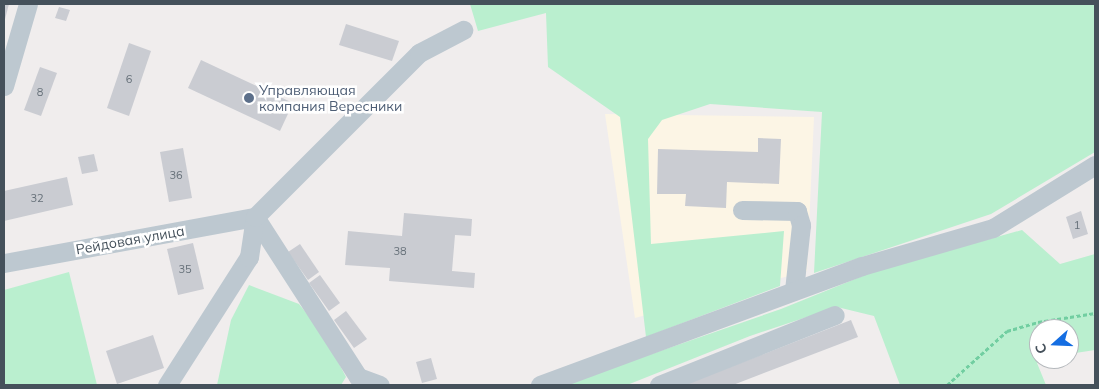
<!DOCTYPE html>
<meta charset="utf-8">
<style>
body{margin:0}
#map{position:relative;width:1099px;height:389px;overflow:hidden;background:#f0eded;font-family:Mulish,sans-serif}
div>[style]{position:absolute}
.commercial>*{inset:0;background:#fcf5e5}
.green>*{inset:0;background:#baefcf}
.building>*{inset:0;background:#caccd2}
.path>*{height:3px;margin-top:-1.5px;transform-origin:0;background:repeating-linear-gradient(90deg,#71cea1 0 4px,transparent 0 6.5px)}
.minor>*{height:19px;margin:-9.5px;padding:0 9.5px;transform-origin:9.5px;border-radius:9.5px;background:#bdc8d0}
.dots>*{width:14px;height:14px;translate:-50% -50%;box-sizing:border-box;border:2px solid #fff;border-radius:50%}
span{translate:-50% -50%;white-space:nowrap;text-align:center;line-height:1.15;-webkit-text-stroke:5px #fff;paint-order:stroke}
.number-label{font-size:11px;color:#667079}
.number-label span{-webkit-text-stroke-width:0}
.service-label{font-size:14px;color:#4e5e75}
.left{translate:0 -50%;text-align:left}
.street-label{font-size:14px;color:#45515b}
.frame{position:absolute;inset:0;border:5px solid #45515b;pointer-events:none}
.north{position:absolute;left:1029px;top:319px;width:50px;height:50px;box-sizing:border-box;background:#fff;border:1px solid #b5b9bd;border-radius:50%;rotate:250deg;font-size:14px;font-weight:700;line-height:20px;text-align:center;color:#45515b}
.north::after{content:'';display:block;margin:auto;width:18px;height:22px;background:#156ee2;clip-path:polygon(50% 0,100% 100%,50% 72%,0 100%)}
</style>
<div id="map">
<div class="commercial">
<i style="clip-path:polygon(605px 114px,814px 117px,807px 271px,635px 318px)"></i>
</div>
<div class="green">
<i style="clip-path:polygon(470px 4px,1095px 4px,1095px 152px,991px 214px,814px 273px,822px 112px,710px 104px,662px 120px,648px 139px,651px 244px,784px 231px,780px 286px,646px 337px,620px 117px,548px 67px,546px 13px,478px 31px)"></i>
<i style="clip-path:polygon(1022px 230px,1060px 264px,1095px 254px,1095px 350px,1069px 354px,1069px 329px,1039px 329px,1039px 359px,1050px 359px,1037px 363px,1046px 385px,900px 385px,874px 316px,837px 307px,750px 336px,627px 385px,562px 385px,781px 309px,875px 271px)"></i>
<i style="clip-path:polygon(69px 272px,97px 385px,4px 385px,4px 290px)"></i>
<i style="clip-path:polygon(249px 285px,299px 304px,324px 335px,346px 377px,341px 385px,217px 385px,231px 320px)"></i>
</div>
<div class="building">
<i style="clip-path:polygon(4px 4px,9px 4px,4px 23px)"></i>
<i style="clip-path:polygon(59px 7px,70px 10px,66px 21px,55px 18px)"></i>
<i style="clip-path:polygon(346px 24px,399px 41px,392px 61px,339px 45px)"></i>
<i style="clip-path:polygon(129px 43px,151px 51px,129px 116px,107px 108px)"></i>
<i style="clip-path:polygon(201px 60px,293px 103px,280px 131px,188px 88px)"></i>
<i style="clip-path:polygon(40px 67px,57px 73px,41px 116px,24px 110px)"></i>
<i style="clip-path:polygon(758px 138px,781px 139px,779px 184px,727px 182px,726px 208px,685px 206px,686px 194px,657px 194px,658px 149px,758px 152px)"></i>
<i style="clip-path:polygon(183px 148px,192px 198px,169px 202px,160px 152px)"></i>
<i style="clip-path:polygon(94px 154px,98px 171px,82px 174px,78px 157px)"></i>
<i style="clip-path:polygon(67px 177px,73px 205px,4px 221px,4px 191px)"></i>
<i style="clip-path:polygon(1081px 211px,1088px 234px,1073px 239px,1066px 217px)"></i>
<i style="clip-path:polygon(404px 213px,472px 219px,471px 236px,455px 235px,452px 271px,475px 273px,474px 288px,389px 281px,390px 268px,345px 265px,348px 231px,402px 236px)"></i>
<i style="clip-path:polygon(193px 243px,204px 289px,178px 295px,167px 249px)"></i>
<i style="clip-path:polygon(300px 244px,319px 272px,308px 280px,288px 252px)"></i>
<i style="clip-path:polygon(320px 275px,340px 303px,329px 311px,309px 283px)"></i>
<i style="clip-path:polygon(346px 311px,367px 339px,354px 348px,334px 320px)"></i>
<i style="clip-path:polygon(851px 320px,858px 337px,733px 385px,684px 385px)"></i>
<i style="clip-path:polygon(153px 335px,164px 368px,117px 384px,106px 351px)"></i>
<i style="clip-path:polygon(431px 358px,437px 379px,422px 383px,416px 362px)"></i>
</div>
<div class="path">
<i style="left:947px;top:385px;width:81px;rotate:-42deg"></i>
<i style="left:1007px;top:331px;width:32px;rotate:-16deg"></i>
<i style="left:1038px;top:322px;width:58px;rotate:-9deg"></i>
</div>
<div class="minor">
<i style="left:4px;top:86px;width:85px;rotate:-73.7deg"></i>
<i style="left:742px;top:210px;width:55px;rotate:1deg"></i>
<i style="left:797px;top:211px;width:15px;rotate:74deg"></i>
<i style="left:801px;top:225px;width:66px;rotate:96.1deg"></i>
<i style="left:4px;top:263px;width:255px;rotate:-10.4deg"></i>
<i style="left:255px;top:217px;width:190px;rotate:57.2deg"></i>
<i style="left:358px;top:377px;width:23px;rotate:20deg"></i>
<i style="left:167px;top:385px;width:152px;rotate:-57.4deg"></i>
<i style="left:249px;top:257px;width:40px;rotate:-81.5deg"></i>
<i style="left:255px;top:217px;width:232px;rotate:-45deg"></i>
<i style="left:419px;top:53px;width:50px;rotate:-27.6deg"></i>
<i style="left:540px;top:385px;width:343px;rotate:-20.3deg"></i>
<i style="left:862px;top:266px;width:136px;rotate:-16.2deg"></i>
<i style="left:993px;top:228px;width:120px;rotate:-31.7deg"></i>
<i style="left:659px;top:385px;width:189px;rotate:-21.7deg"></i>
</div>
<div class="dots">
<i style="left:249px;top:98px;background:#5c6f8a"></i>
</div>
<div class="number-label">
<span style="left:129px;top:79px">6</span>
<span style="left:40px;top:92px">8</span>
<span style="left:176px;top:175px">36</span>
<span style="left:37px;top:198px">32</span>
<span style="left:1077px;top:225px">1</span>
<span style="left:400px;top:251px">38</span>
<span style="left:185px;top:269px">35</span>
</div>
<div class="service-label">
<span class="left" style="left:259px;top:98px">Управляющая<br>компания Вересники</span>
</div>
<div class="street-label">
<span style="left:130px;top:240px;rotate:-10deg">Рейдовая улица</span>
</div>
<div class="frame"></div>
<div class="north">С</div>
</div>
